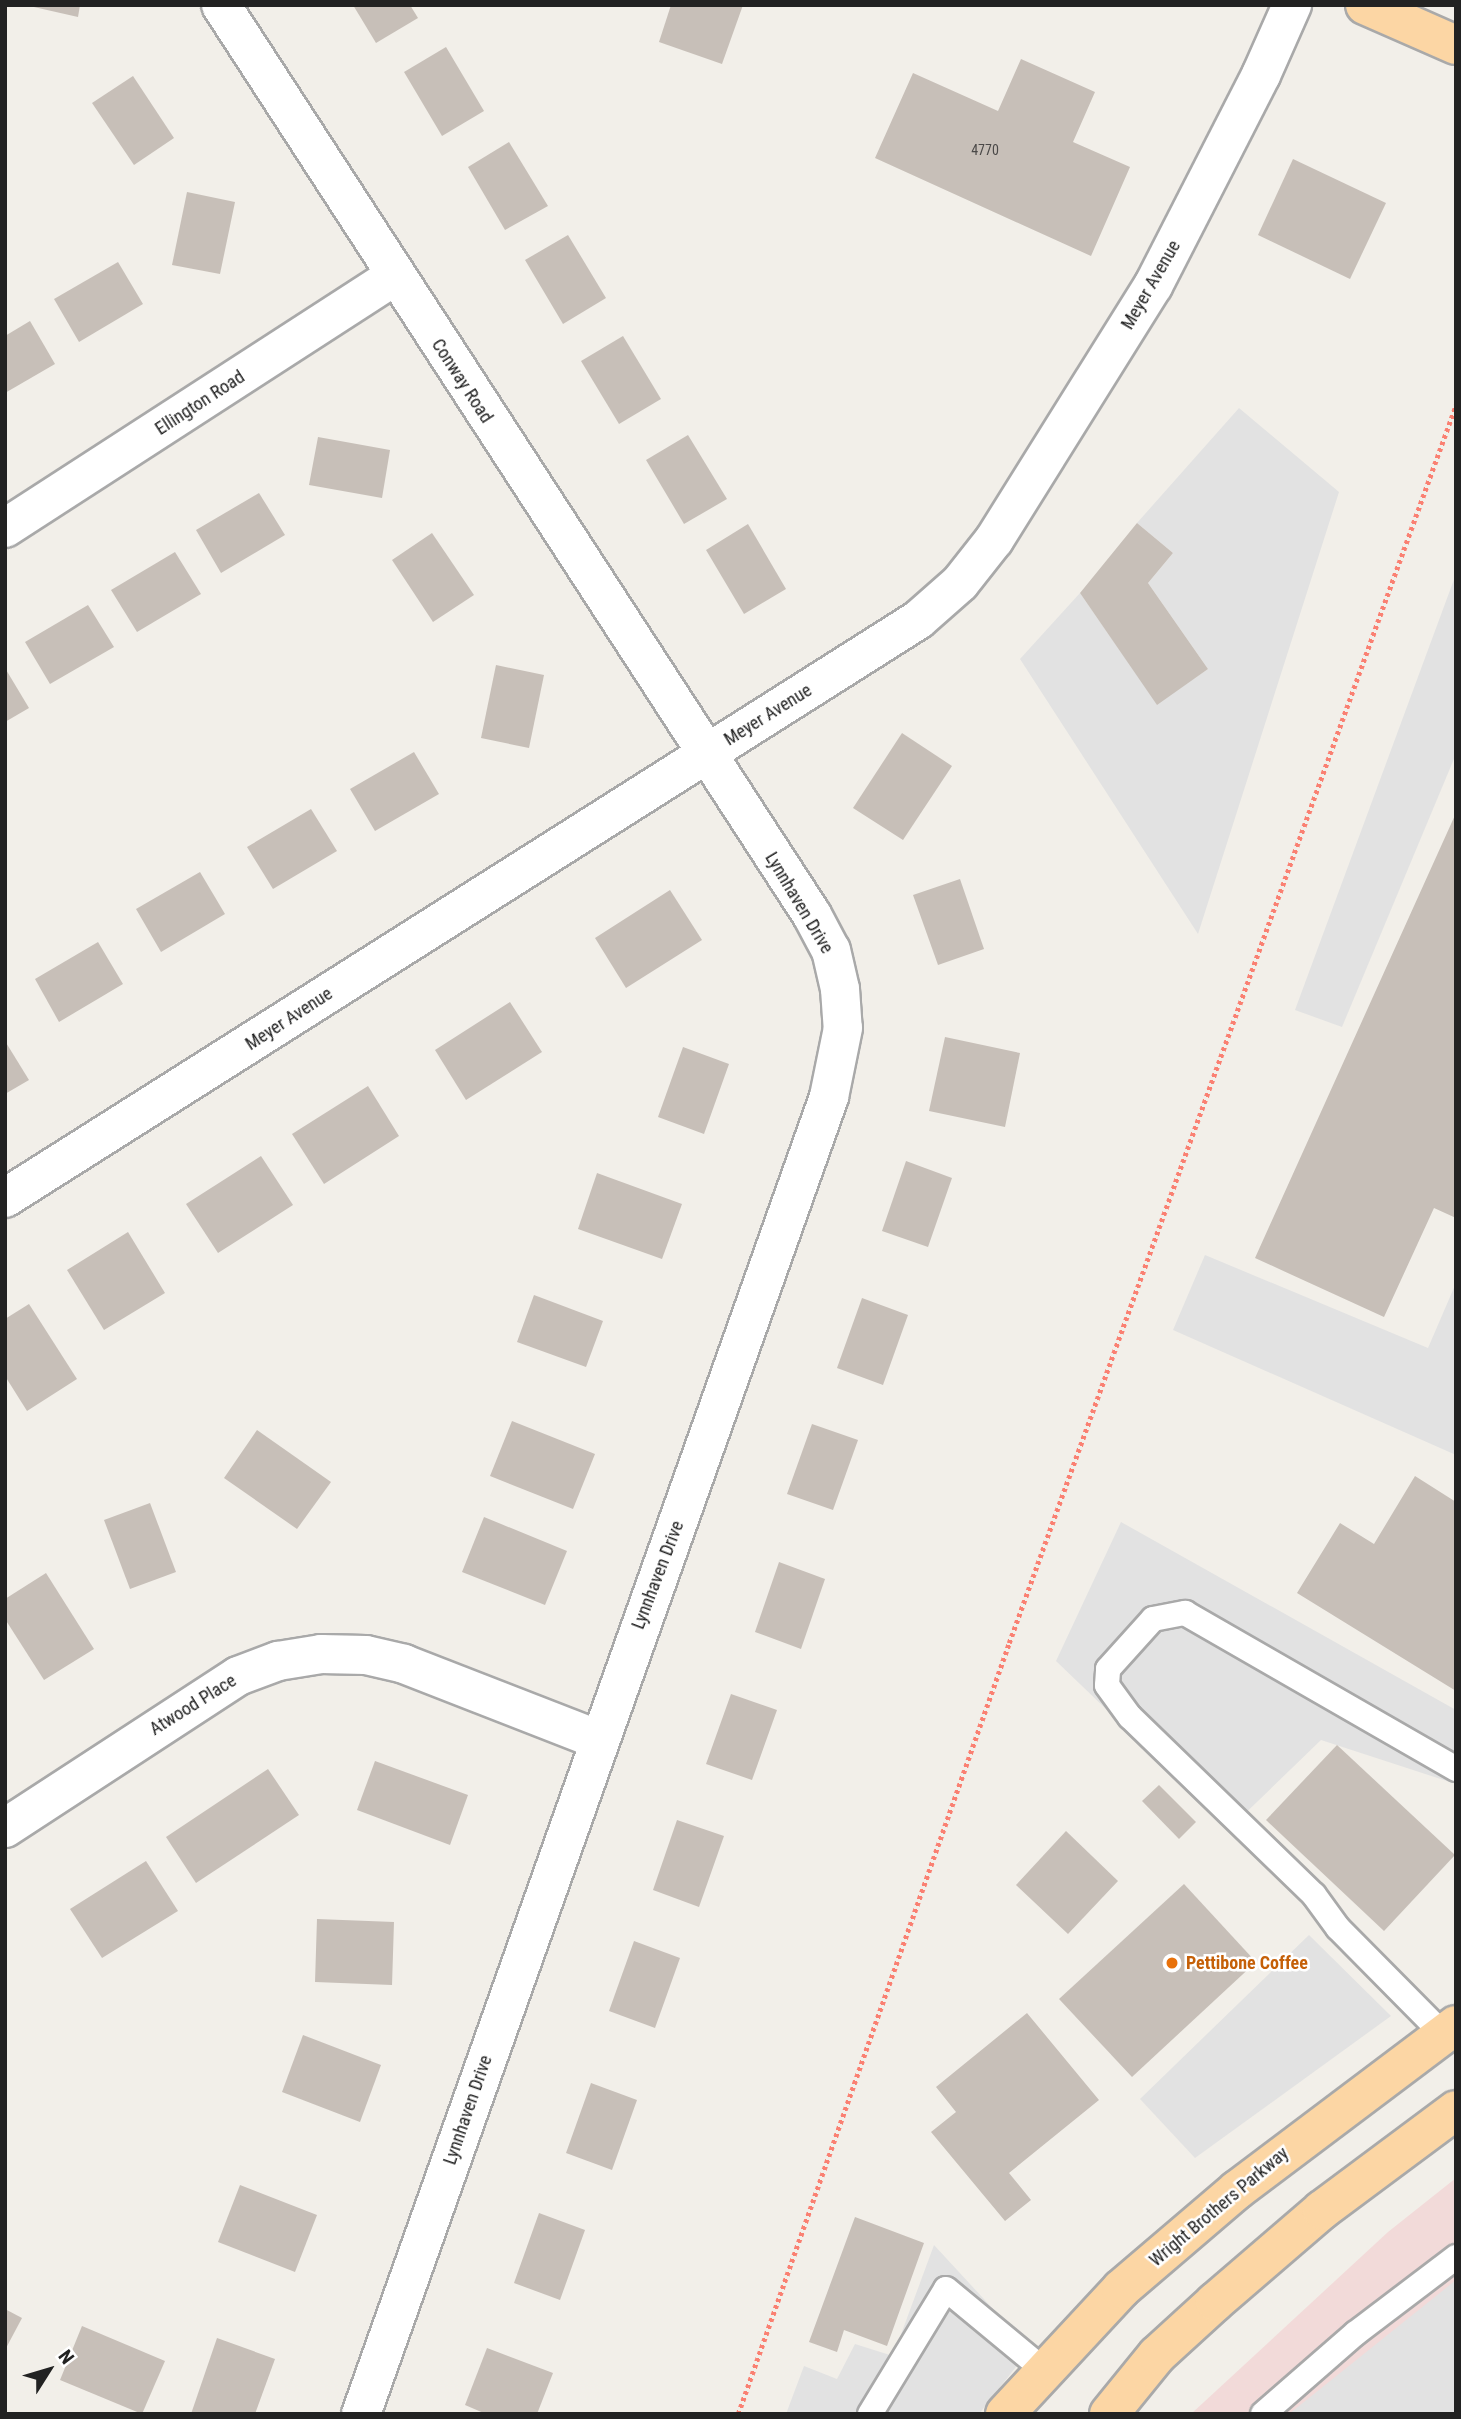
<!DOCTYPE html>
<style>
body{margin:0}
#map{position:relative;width:1461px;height:2419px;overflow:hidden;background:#f2efe9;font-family:"Roboto Condensed",sans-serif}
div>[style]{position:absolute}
.commercial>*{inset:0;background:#f2dad9}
.parking>*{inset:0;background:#e2e2e2}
.building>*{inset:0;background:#c7bfb8}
.path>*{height:4.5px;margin-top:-2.25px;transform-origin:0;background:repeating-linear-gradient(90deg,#fa8072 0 3.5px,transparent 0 7px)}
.roads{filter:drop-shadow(2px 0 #a9a9a9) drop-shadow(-2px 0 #a9a9a9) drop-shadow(0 2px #a9a9a9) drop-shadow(0 -2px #a9a9a9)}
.service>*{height:24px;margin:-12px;padding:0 12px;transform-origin:12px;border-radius:12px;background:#fff}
.minor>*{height:38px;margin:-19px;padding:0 19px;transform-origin:19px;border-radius:19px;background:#fff}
.primary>*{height:38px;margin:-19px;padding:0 19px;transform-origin:19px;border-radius:19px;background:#fcd6a4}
.dots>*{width:19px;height:19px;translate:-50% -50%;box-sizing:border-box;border:4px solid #fff;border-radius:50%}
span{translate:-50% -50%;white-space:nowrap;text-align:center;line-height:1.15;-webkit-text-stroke:5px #fff;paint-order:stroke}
.number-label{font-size:14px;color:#4b4948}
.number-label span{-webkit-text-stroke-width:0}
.street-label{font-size:18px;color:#222}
.food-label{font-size:18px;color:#c56008;font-weight:700}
.left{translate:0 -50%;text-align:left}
.frame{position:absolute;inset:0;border:7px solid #222;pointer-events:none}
.north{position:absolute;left:14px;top:2335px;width:70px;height:70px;-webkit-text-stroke:5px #fff;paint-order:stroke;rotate:53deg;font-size:19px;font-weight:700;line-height:28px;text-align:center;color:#222}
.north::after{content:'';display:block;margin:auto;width:24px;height:32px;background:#222;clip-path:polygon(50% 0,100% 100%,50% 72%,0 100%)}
</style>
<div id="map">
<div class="commercial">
<i style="clip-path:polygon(1456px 2178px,1456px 2414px,1191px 2414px,1388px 2232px)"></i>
</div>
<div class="parking">
<i style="clip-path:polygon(1239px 408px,1339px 492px,1198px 934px,1020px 659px,1080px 593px,1157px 704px,1208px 669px,1148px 583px,1173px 553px,1137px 523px)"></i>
<i style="clip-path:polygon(1456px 574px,1456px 754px,1342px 1027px,1295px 1010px)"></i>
<i style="clip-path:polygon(1205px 1255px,1428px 1348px,1456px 1283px,1456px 1455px,1173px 1330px)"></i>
<i style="clip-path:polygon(1121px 1522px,1456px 1710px,1456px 1784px,1321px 1740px,1230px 1828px,1056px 1661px)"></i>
<i style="clip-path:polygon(1309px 1935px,1391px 2016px,1195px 2158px,1140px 2099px)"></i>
<i style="clip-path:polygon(934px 2245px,1030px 2349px,979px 2414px,786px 2414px,804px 2366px,837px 2379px,855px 2344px,893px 2356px)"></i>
<i style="clip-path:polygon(1456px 2280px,1456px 2414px,1289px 2414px)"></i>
</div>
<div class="building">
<i style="clip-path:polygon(25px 5px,80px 5px,78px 17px)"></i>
<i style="clip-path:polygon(353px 5px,410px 5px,418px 18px,376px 43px)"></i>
<i style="clip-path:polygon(671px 5px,743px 5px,722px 64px,659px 42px)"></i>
<i style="clip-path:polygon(446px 47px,484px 111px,442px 136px,404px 72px)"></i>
<i style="clip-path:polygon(1021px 59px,1095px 92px,1073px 142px,1130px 167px,1091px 256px,875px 158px,913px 73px,998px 111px)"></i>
<i style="clip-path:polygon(133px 76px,174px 138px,134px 165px,92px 103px)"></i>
<i style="clip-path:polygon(509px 142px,548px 206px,505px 230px,468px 167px)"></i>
<i style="clip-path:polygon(1293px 159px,1386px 203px,1350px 279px,1258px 235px)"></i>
<i style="clip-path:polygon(187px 192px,235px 202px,220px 274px,172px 265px)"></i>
<i style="clip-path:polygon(568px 235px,606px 298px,563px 324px,525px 260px)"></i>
<i style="clip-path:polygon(118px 262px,143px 304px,79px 342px,54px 299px)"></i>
<i style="clip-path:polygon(30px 321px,55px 364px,5px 393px,5px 336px)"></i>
<i style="clip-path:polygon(623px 336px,661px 399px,619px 424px,581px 361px)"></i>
<i style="clip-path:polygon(688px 435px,727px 499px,684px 524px,646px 460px)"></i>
<i style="clip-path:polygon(318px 437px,390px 450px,382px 498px,309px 485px)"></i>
<i style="clip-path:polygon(259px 493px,285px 535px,221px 573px,196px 530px)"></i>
<i style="clip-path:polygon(1137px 523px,1173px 553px,1148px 583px,1208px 669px,1157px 705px,1080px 593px)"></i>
<i style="clip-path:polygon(748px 524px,786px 589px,744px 614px,706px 550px)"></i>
<i style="clip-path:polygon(432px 533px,474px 595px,433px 622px,392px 560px)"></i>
<i style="clip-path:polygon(175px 552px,201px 594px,137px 632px,111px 590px)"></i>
<i style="clip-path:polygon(88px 605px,114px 647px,50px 684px,25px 642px)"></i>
<i style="clip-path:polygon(496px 665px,544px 675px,529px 748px,481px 738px)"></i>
<i style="clip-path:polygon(5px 668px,29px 708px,5px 722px)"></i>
<i style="clip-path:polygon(902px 733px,952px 766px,903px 840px,853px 808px)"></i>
<i style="clip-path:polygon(414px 752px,439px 794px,375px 831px,350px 789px)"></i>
<i style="clip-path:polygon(311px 809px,337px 851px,273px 889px,247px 847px)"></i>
<i style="clip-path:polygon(1456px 813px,1456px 1218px,1434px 1208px,1384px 1317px,1255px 1258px)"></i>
<i style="clip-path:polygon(200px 872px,225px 914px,161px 952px,136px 909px)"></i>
<i style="clip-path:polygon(960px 879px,984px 949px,938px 965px,913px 895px)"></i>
<i style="clip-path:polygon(670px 890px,702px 940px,626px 988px,595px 938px)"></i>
<i style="clip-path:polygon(98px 942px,123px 984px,59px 1022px,35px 979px)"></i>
<i style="clip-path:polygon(510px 1002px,542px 1052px,466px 1100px,435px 1050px)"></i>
<i style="clip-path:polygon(945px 1037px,1020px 1053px,1005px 1127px,929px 1111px)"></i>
<i style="clip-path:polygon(5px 1041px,29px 1080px,5px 1094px)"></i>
<i style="clip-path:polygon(683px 1047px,729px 1064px,704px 1134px,658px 1117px)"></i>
<i style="clip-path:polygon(368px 1086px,399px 1136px,324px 1184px,292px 1134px)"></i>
<i style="clip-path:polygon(261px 1156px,293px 1205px,218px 1253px,186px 1204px)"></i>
<i style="clip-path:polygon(906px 1161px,952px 1178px,928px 1247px,882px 1231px)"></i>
<i style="clip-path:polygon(597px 1173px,682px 1204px,662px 1259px,578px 1229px)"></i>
<i style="clip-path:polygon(128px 1232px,165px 1293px,104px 1330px,67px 1270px)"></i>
<i style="clip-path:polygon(534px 1295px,603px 1321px,586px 1367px,517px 1342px)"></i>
<i style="clip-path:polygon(862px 1298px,908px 1315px,883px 1385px,837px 1368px)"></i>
<i style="clip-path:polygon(29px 1304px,77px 1379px,27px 1411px,5px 1376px,5px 1319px)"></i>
<i style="clip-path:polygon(512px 1421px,595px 1454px,573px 1509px,490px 1476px)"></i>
<i style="clip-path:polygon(812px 1424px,858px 1440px,833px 1510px,787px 1494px)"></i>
<i style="clip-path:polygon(257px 1430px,331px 1482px,297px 1529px,224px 1478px)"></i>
<i style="clip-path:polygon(1415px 1476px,1456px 1502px,1456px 1691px,1297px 1593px,1340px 1523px,1374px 1544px)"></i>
<i style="clip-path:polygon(150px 1503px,176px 1572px,130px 1589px,104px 1520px)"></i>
<i style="clip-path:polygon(484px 1517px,567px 1551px,545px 1605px,462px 1572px)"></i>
<i style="clip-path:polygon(779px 1562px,825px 1579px,801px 1649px,755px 1632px)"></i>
<i style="clip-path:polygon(46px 1573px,94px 1649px,44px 1680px,5px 1619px,5px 1599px)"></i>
<i style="clip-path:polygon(731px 1694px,777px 1710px,752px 1780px,706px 1764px)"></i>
<i style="clip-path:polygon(1337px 1745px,1455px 1855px,1384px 1931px,1266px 1820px)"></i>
<i style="clip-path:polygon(375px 1761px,468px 1795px,450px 1845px,357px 1810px)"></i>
<i style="clip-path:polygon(268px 1769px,299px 1815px,196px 1883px,166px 1837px)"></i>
<i style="clip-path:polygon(1159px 1785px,1196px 1822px,1179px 1839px,1142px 1801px)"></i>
<i style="clip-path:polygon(677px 1820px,724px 1836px,699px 1907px,653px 1890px)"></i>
<i style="clip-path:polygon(1066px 1831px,1118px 1881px,1068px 1934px,1016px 1885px)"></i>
<i style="clip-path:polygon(146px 1861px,178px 1911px,102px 1958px,70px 1909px)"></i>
<i style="clip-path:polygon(1184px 1884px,1256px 1962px,1132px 2077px,1059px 1999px)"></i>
<i style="clip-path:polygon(317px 1919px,394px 1922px,392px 1985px,315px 1982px)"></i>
<i style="clip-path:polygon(634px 1941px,680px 1958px,655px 2028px,609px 2011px)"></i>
<i style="clip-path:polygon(1027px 2013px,1099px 2100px,1009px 2173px,1031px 2200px,1005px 2221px,931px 2132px,956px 2112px,936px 2087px)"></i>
<i style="clip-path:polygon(303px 2035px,381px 2065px,360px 2122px,282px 2092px)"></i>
<i style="clip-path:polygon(591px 2083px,637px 2100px,612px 2170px,566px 2153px)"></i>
<i style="clip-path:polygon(240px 2185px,317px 2215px,295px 2272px,218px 2242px)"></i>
<i style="clip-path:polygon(539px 2213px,585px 2230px,560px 2300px,514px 2283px)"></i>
<i style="clip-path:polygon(855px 2217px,924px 2243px,887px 2346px,844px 2330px,837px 2352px,809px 2342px)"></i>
<i style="clip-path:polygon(5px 2309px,22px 2318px,5px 2350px)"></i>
<i style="clip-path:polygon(82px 2326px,165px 2361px,142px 2414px,60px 2380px)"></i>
<i style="clip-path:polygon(217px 2338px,275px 2359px,255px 2414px,191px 2414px)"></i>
<i style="clip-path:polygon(487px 2348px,553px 2373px,537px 2414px,486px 2414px,465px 2405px)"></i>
</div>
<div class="path">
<i style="left:738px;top:2414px;width:817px;rotate:-70.63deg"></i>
<i style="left:1009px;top:1643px;width:1316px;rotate:-70.15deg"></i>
</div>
<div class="roads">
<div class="service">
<i style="left:1443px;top:2034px;width:149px;rotate:-134.7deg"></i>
<i style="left:1338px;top:1928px;width:41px;rotate:-126deg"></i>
<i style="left:1314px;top:1895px;width:256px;rotate:-135.9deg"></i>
<i style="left:1130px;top:1717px;width:39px;rotate:-126deg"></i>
<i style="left:1107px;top:1685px;width:16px;rotate:-86deg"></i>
<i style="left:1108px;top:1669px;width:67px;rotate:-48deg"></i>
<i style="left:1153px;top:1619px;width:33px;rotate:-11deg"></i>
<i style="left:1185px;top:1613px;width:313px;rotate:29.9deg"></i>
<i style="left:870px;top:2414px;width:146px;rotate:-58.7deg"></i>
<i style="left:946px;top:2289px;width:127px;rotate:39.6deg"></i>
<i style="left:1263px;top:2414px;width:123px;rotate:-41.1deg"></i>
<i style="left:1356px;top:2333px;width:126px;rotate:-37.2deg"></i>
</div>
<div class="minor">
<i style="left:221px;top:5px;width:1085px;rotate:57deg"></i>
<i style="left:812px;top:915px;width:40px;rotate:62deg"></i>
<i style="left:831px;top:950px;width:40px;rotate:77deg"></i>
<i style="left:840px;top:989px;width:39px;rotate:86deg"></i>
<i style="left:843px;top:1028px;width:70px;rotate:101.5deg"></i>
<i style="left:829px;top:1097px;width:1398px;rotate:109.56deg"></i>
<i style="left:5px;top:528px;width:463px;rotate:-32.9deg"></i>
<i style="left:5px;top:1198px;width:1081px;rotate:-32.34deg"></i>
<i style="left:918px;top:620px;width:56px;rotate:-41.4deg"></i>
<i style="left:960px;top:583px;width:55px;rotate:-51.7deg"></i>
<i style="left:994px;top:540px;width:300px;rotate:-58deg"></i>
<i style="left:1153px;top:286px;width:237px;rotate:-62.9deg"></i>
<i style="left:1261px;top:75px;width:77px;rotate:-66.1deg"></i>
<i style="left:5px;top:1828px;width:278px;rotate:-33.1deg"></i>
<i style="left:238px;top:1676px;width:43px;rotate:-20.6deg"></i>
<i style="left:278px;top:1661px;width:44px;rotate:-9.2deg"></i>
<i style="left:321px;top:1654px;width:45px;rotate:1.3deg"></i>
<i style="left:366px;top:1655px;width:39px;rotate:13deg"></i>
<i style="left:404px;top:1664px;width:209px;rotate:21.3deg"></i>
</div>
<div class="primary">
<i style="left:1365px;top:5px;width:99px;rotate:23.7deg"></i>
<i style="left:1005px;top:2414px;width:171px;rotate:-47.1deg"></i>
<i style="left:1121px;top:2289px;width:153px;rotate:-40.5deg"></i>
<i style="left:1237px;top:2190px;width:274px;rotate:-37deg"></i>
<i style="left:1109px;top:2414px;width:76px;rotate:-50.9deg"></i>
<i style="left:1157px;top:2355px;width:79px;rotate:-42.4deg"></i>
<i style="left:1215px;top:2302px;width:141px;rotate:-40.7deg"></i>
<i style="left:1322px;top:2210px;width:167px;rotate:-36.7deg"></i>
</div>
</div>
<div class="dots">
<i style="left:1172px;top:1963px;background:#e8710a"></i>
</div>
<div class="number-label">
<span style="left:985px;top:150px">4770</span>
</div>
<div class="street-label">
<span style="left:1151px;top:285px;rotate:-60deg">Meyer Avenue</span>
<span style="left:462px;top:381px;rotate:57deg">Conway Road</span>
<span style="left:200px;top:403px;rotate:-33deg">Ellington Road</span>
<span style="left:768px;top:715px;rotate:-32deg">Meyer Avenue</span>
<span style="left:799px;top:903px;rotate:59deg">Lynnhaven Drive</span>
<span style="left:289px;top:1019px;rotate:-33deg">Meyer Avenue</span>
<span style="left:658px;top:1575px;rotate:-69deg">Lynnhaven Drive</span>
<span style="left:193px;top:1705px;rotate:-32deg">Atwood Place</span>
<span style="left:468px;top:2110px;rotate:-71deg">Lynnhaven Drive</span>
<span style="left:1219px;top:2207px;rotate:-40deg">Wright Brothers Parkway</span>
</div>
<div class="food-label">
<span class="left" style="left:1186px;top:1963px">Pettibone Coffee</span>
</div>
<div class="frame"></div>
<div class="north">N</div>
</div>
